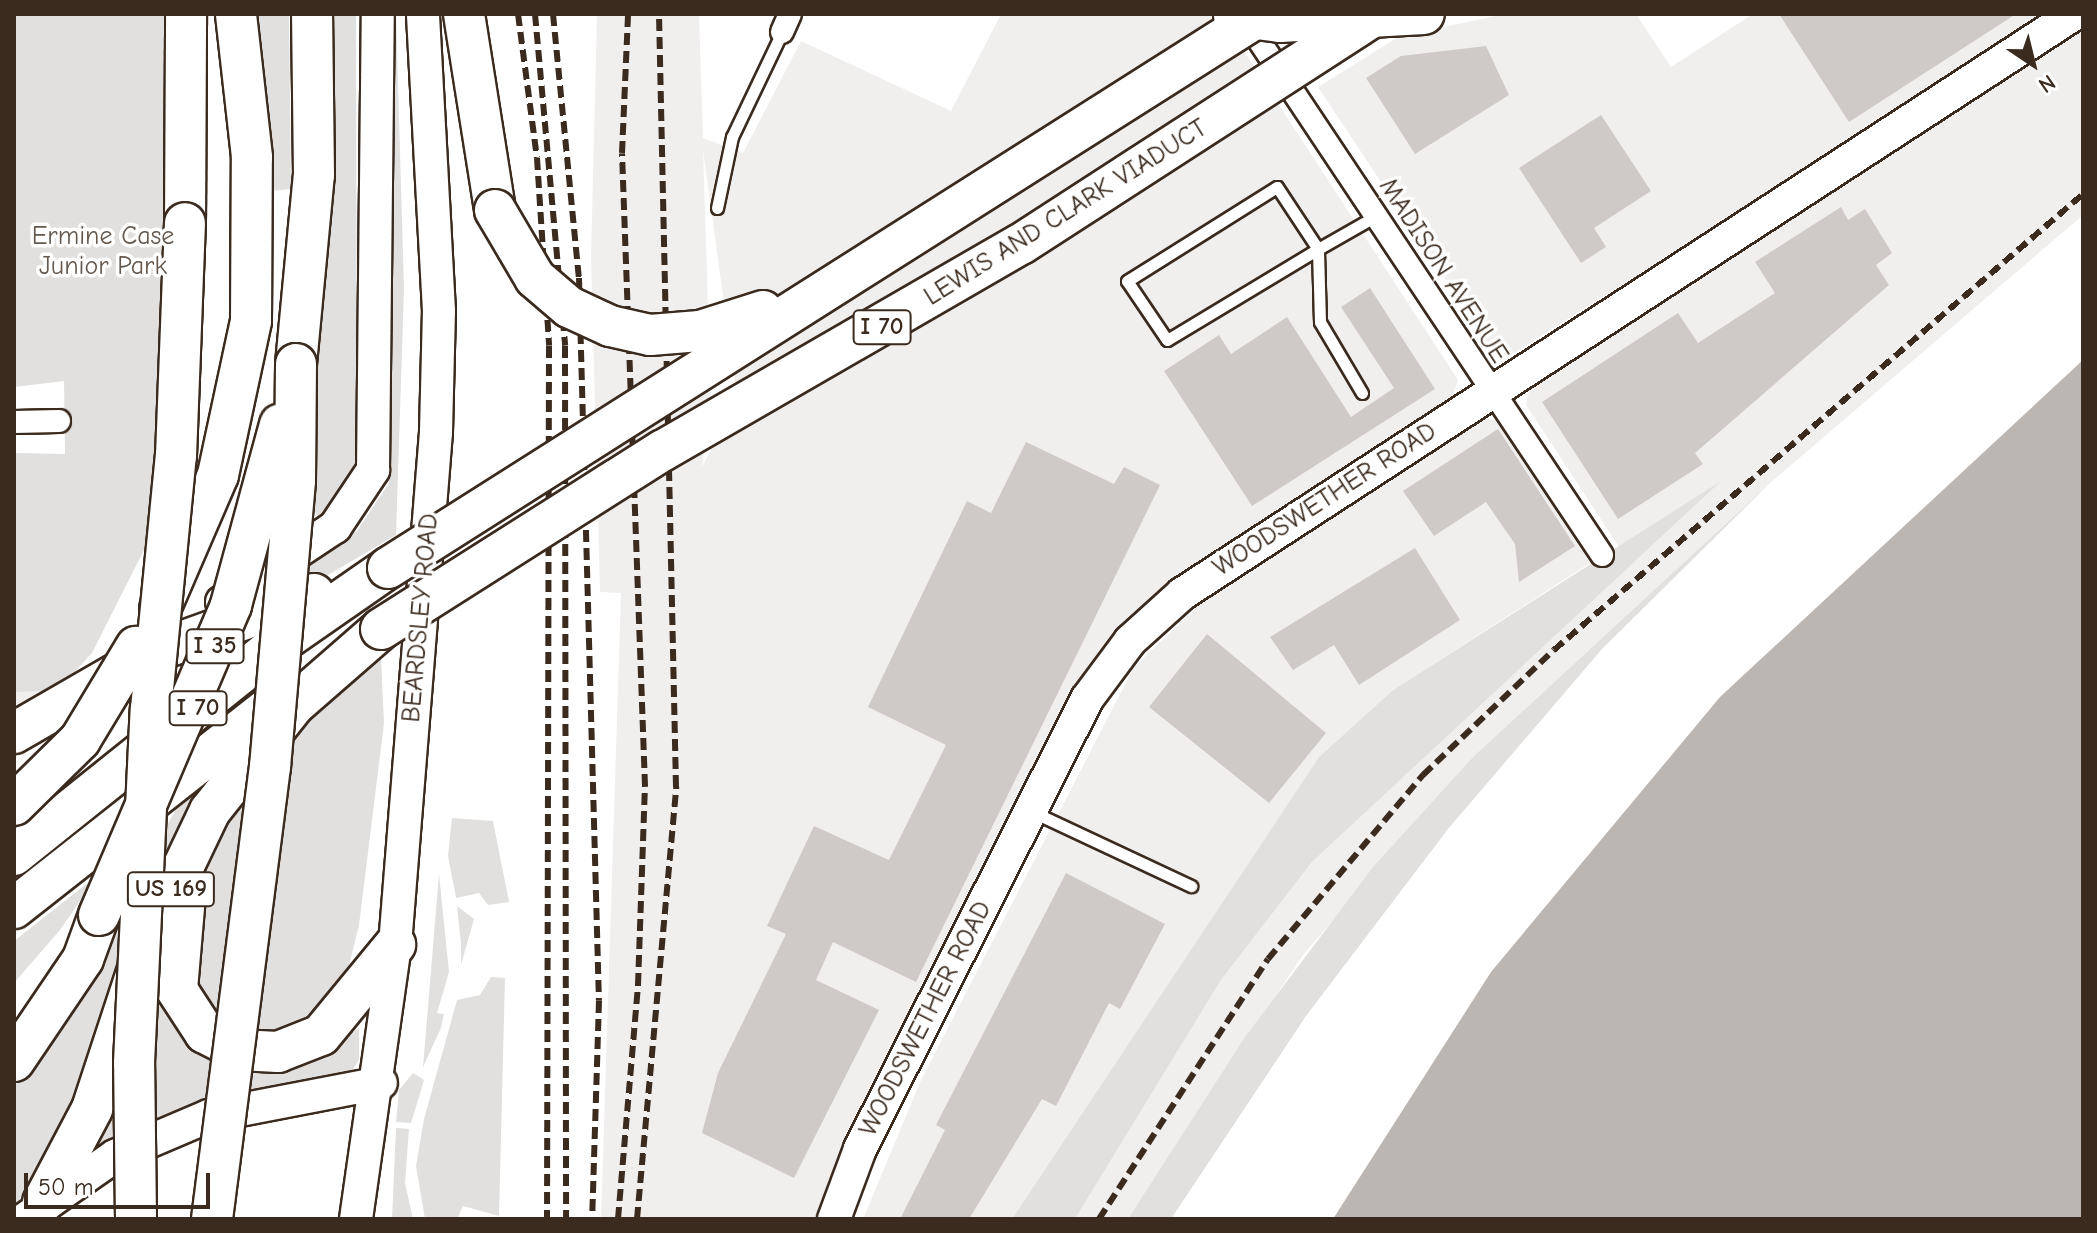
<!DOCTYPE html>
<style>
body{margin:0}
#map{position:relative;width:2097px;height:1233px;overflow:hidden;background:#fff;font-family:"Comic Neue",sans-serif}
div>[style]{position:absolute}
.built>*{inset:0;background:#f1efee}
.green>*{inset:0;background:#e2e0de}
.water>*{inset:0;background:#bcb6b3}
.building>*{inset:0;background:#cfcac7}
.roads{filter:drop-shadow(2px 0 #3b2a1e) drop-shadow(-2px 0 #3b2a1e) drop-shadow(0 2px #3b2a1e) drop-shadow(0 -2px #3b2a1e)}
.lane>*{height:11px;margin:-5.5px;padding:0 5.5px;transform-origin:5.5px;border-radius:5.5px;background:#fff}
.street>*{height:22px;margin:-11px;padding:0 11px;transform-origin:11px;border-radius:11px;background:#fff}
.secondary>*{height:32px;margin:-16px;padding:0 16px;transform-origin:16px;border-radius:16px;background:#fff}
.highway>*{height:40px;margin:-20px;padding:0 20px;transform-origin:20px;border-radius:20px;background:#fff}
.rail>*{height:6px;margin-top:-3px;transform-origin:0;background:repeating-linear-gradient(90deg,#3b2a1e 0 12px,transparent 0 18px)}
.bridges{filter:drop-shadow(2px 0 #3b2a1e) drop-shadow(-2px 0 #3b2a1e) drop-shadow(0 2px #3b2a1e) drop-shadow(0 -2px #3b2a1e)}
.highway-bridge>*{height:40px;margin:-20px;padding:0 20px;transform-origin:20px;border-radius:20px;background:#fff}
span{translate:-50% -50%;white-space:nowrap;text-align:center;line-height:1.15;-webkit-text-stroke:7px #fff;paint-order:stroke}
.shield-label span{padding:2px 6px;background:#fff;border:2px solid;border-radius:6px;-webkit-text-stroke-width:0}
.shield-label{font-size:24px;color:#3b2a1e;font-weight:700}
.street-label{font-size:26px;color:#3b2a1e}
.park-label{font-size:26px;color:#65584e}
.frame{position:absolute;inset:0;border:16px solid #3b2a1e;pointer-events:none}
.north{position:absolute;left:1993px;top:24px;width:80px;height:80px;-webkit-text-stroke:6px #fff;paint-order:stroke;rotate:145deg;font-size:22px;font-weight:700;line-height:32px;text-align:center;color:#3b2a1e}
.north::after{content:'';display:block;margin:auto;width:28px;height:36px;background:#3b2a1e;clip-path:polygon(50% 0,100% 100%,50% 72%,0 100%)}
.scale{position:absolute;left:24px;top:1173px;width:186px;height:36px;box-sizing:border-box;border:4px solid #3b2a1e;border-top:0;padding-left:10px;font-size:24px;line-height:28px;white-space:nowrap;color:#3b2a1e;-webkit-text-stroke:6px #fff;paint-order:stroke}
</style>
<div id="map">
<div class="built">
<i style="clip-path:polygon(evenodd,597px 14px,699px 14px,703px 138px,743px 153px,801px 41px,951px 111px,1001px 14px,1220px 14px,1458px 380px,1452px 396px,1197px 565px,1131px 624px,826px 1219px,601px 1219px,621px 593px,600px 592px,591px 258px,597px 14px,703px 150px,737px 398px,702px 467px,711px 397px,703px 150px)"></i>
<i style="clip-path:polygon(1506px 14px,1636px 14px,1671px 67px,1753px 14px,2050px 14px,1508px 357px,1491px 348px,1318px 87px,1400px 36px)"></i>
<i style="clip-path:polygon(2083px 31px,2083px 215px,1769px 484px,1474px 756px,1303px 955px,1128px 1219px,1075px 1219px,1221px 980px,1312px 862px,1715px 485px,1619px 547px,1526px 405px,1530px 386px)"></i>
<i style="clip-path:polygon(1482px 418px,1496px 420px,1590px 563px,1393px 690px,1319px 757px,1012px 1219px,863px 1219px,921px 1080px,1134px 667px,1219px 586px)"></i>
<i style="clip-path:polygon(14px 650px,48px 701px,14px 723px)"></i>
</div>
<div class="green">
<i style="clip-path:polygon(14px 14px,165px 14px,195px 247px,144px 550px,92px 653px,48px 701px,41px 691px,14px 692px,14px 453px,65px 454px,64px 381px,14px 387px)"></i>
<i style="clip-path:polygon(249px 14px,289px 14px,291px 189px,271px 191px)"></i>
<i style="clip-path:polygon(330px 14px,356px 14px,357px 473px,320px 519px,305px 498px,306px 452px,321px 304px)"></i>
<i style="clip-path:polygon(390px 14px,396px 14px,404px 289px,396px 535px,323px 578px,236px 609px,357px 531px,389px 483px)"></i>
<i style="clip-path:polygon(1721px 481px,1312px 862px,1221px 980px,1075px 1219px,1012px 1219px,1319px 757px,1393px 690px)"></i>
<i style="clip-path:polygon(1769px 484px,1602px 649px,1448px 829px,1306px 1016px,1171px 1219px,1128px 1219px,1245px 1037px,1373px 867px,1474px 756px)"></i>
<i style="clip-path:polygon(381px 659px,384px 723px,359px 925px,340px 1001px,279px 1038px,223px 1023px,197px 994px,187px 926px,203px 853px,317px 704px)"></i>
<i style="clip-path:polygon(248px 737px,84px 1100px,14px 1210px,14px 1083px,84px 980px,183px 796px)"></i>
<i style="clip-path:polygon(452px 818px,493px 821px,509px 902px,488px 905px,479px 893px,456px 898px,448px 856px)"></i>
<i style="clip-path:polygon(99px 874px,60px 930px,14px 983px,14px 941px)"></i>
<i style="clip-path:polygon(439px 874px,449px 972px,437px 1013px,444px 1014px,441px 1028px,423px 1067px)"></i>
<i style="clip-path:polygon(457px 906px,474px 919px,461px 965px,461px 944px)"></i>
<i style="clip-path:polygon(153px 957px,175px 1009px,327px 1050px,359px 1028px,359px 1060px,351px 1072px,237px 1093px,89px 1158px)"></i>
<i style="clip-path:polygon(491px 977px,505px 978px,499px 1216px,463px 1206px,457px 1219px,425px 1219px,416px 1166px,424px 1119px,457px 1000px,480px 995px)"></i>
<i style="clip-path:polygon(413px 1073px,424px 1080px,411px 1123px,396px 1122px,399px 1090px)"></i>
<i style="clip-path:polygon(396px 1128px,409px 1129px,405px 1183px,413px 1219px,392px 1219px)"></i>
</div>
<div class="water">
<i style="clip-path:polygon(2083px 360px,2083px 1219px,1333px 1219px,1491px 972px,1720px 697px)"></i>
</div>
<div class="building">
<i style="clip-path:polygon(1779px 14px,2016px 14px,1849px 122px)"></i>
<i style="clip-path:polygon(1486px 46px,1509px 95px,1415px 154px,1366px 78px,1401px 56px)"></i>
<i style="clip-path:polygon(1601px 115px,1651px 191px,1594px 228px,1606px 247px,1581px 263px,1519px 168px)"></i>
<i style="clip-path:polygon(1841px 207px,1848px 220px,1865px 209px,1892px 253px,1876px 265px,1889px 285px,1695px 453px,1703px 464px,1618px 519px,1542px 402px,1678px 313px,1698px 343px,1775px 293px,1755px 262px)"></i>
<i style="clip-path:polygon(1370px 288px,1435px 389px,1252px 506px,1164px 371px,1219px 335px,1231px 354px,1287px 317px,1351px 417px,1394px 388px,1341px 307px)"></i>
<i style="clip-path:polygon(1498px 429px,1575px 546px,1519px 582px,1515px 544px,1486px 502px,1434px 536px,1403px 491px)"></i>
<i style="clip-path:polygon(1026px 442px,1114px 484px,1124px 467px,1160px 485px,916px 982px,833px 942px,816px 980px,879px 1010px,794px 1178px,702px 1133px,718px 1073px,786px 934px,767px 926px,814px 826px,889px 860px,946px 745px,868px 707px,967px 501px,991px 513px)"></i>
<i style="clip-path:polygon(1415px 548px,1460px 620px,1359px 685px,1334px 645px,1293px 670px,1270px 637px)"></i>
<i style="clip-path:polygon(1207px 634px,1326px 733px,1269px 803px,1149px 707px)"></i>
<i style="clip-path:polygon(1066px 873px,1165px 924px,1120px 1009px,1109px 1003px,1056px 1106px,1042px 1099px,969px 1219px,900px 1219px,945px 1130px,936px 1125px)"></i>
</div>
<div class="roads">
<div class="lane">
<i style="left:717px;top:208px;width:73px;rotate:-78.1deg"></i>
<i style="left:732px;top:137px;width:116px;rotate:-64.5deg"></i>
<i style="left:1362px;top:393px;width:82px;rotate:-120.6deg"></i>
<i style="left:1320px;top:322px;width:73px;rotate:-91.6deg"></i>
<i style="left:1318px;top:249px;width:176px;rotate:148.9deg"></i>
<i style="left:1167px;top:340px;width:71px;rotate:-124.1deg"></i>
<i style="left:1127px;top:281px;width:177px;rotate:-32.1deg"></i>
<i style="left:1277px;top:187px;width:74px;rotate:56.5deg"></i>
<i style="left:1318px;top:249px;width:64px;rotate:-29.7deg"></i>
<i style="left:1031px;top:811px;width:177px;rotate:25.1deg"></i>
</div>
<div class="street">
<i style="left:1242px;top:15px;width:649px;rotate:56.31deg"></i>
<i style="left:782px;top:32px;width:20px;rotate:-66deg"></i>
<i style="left:14px;top:422px;width:45px;rotate:-1.3deg"></i>
</div>
<div class="secondary">
<i style="left:222px;top:602px;width:136px;rotate:-33.6deg"></i>
<i style="left:335px;top:527px;width:69px;rotate:-56.3deg"></i>
<i style="left:373px;top:470px;width:456px;rotate:-89.4deg"></i>
<i style="left:25px;top:1219px;width:110px;rotate:-35deg"></i>
<i style="left:115px;top:1156px;width:102px;rotate:-23.1deg"></i>
<i style="left:209px;top:1116px;width:175px;rotate:-10.9deg"></i>
<i style="left:356px;top:1219px;width:277px;rotate:-81.9deg"></i>
<i style="left:395px;top:945px;width:515px;rotate:-85.43deg"></i>
<i style="left:436px;top:432px;width:121px;rotate:-88.6deg"></i>
<i style="left:439px;top:311px;width:297px;rotate:-93.1deg"></i>
<i style="left:834px;top:1219px;width:75px;rotate:-69.6deg"></i>
<i style="left:860px;top:1149px;width:504px;rotate:-63.23deg"></i>
<i style="left:1087px;top:699px;width:72px;rotate:-53.4deg"></i>
<i style="left:1130px;top:641px;width:70px;rotate:-42.1deg"></i>
<i style="left:1182px;top:594px;width:1064px;rotate:-33.03deg"></i>
</div>
<div class="highway">
<i style="left:464px;top:14px;width:198px;rotate:81deg"></i>
<i style="left:185px;top:223px;width:209px;rotate:-89.7deg"></i>
<i style="left:296px;top:364px;width:190px;rotate:-84.6deg"></i>
<i style="left:314px;top:175px;width:161px;rotate:-90.7deg"></i>
<i style="left:160px;top:609px;width:146px;rotate:-66.6deg"></i>
<i style="left:218px;top:475px;width:157px;rotate:-77.9deg"></i>
<i style="left:251px;top:321px;width:164px;rotate:-89.7deg"></i>
<i style="left:252px;top:157px;width:144px;rotate:-96.4deg"></i>
<i style="left:14px;top:733px;width:164px;rotate:-30deg"></i>
<i style="left:156px;top:651px;width:168px;rotate:-19.8deg"></i>
<i style="left:14px;top:855px;width:328px;rotate:-38.7deg"></i>
<i style="left:270px;top:650px;width:144px;rotate:-34.8deg"></i>
<i style="left:185px;top:896px;width:94px;rotate:94.9deg"></i>
<i style="left:177px;top:990px;width:51px;rotate:56.9deg"></i>
<i style="left:205px;top:1033px;width:38px;rotate:27deg"></i>
<i style="left:239px;top:1050px;width:39px;rotate:3deg"></i>
<i style="left:278px;top:1052px;width:46px;rotate:-21.6deg"></i>
<i style="left:321px;top:1035px;width:117px;rotate:-50.6deg"></i>
<i style="left:14px;top:908px;width:333px;rotate:-38.2deg"></i>
<i style="left:14px;top:1061px;width:123px;rotate:-55.9deg"></i>
<i style="left:83px;top:959px;width:47px;rotate:-70deg"></i>
<i style="left:43px;top:1202px;width:105px;rotate:-62.2deg"></i>
<i style="left:92px;top:1109px;width:173px;rotate:-71.8deg"></i>
<i style="left:146px;top:945px;width:148px;rotate:-64.5deg"></i>
<i style="left:210px;top:811px;width:135px;rotate:-51.6deg"></i>
<i style="left:294px;top:705px;width:116px;rotate:-41.1deg"></i>
</div>
</div>
<div class="rail">
<i style="left:518px;top:14px;width:145px;rotate:82.5deg"></i>
<i style="left:537px;top:158px;width:188px;rotate:86.3deg"></i>
<i style="left:549px;top:346px;width:873px;rotate:90.13deg"></i>
<i style="left:535px;top:14px;width:333px;rotate:84.8deg"></i>
<i style="left:565px;top:346px;width:873px;rotate:89.93deg"></i>
<i style="left:553px;top:14px;width:265px;rotate:84.4deg"></i>
<i style="left:579px;top:278px;width:723px;rotate:88.42deg"></i>
<i style="left:599px;top:1001px;width:218px;rotate:91.8deg"></i>
<i style="left:618px;top:1219px;width:235px;rotate:-85.1deg"></i>
<i style="left:638px;top:985px;width:199px;rotate:-88deg"></i>
<i style="left:645px;top:786px;width:633px;rotate:-92.08deg"></i>
<i style="left:622px;top:153px;width:139px;rotate:-87.5deg"></i>
<i style="left:637px;top:1219px;width:434px;rotate:-84.8deg"></i>
<i style="left:676px;top:787px;width:773px;rotate:-91.26deg"></i>
<i style="left:1099px;top:1219px;width:310px;rotate:-57deg"></i>
<i style="left:1268px;top:959px;width:241px;rotate:-49.9deg"></i>
<i style="left:1423px;top:775px;width:181px;rotate:-43.7deg"></i>
<i style="left:1554px;top:650px;width:698px;rotate:-40.76deg"></i>
</div>
<div class="bridges">
<div class="highway-bridge">
<i style="left:1234px;top:16px;width:46px;rotate:7.4deg"></i>
<i style="left:1280px;top:22px;width:144px;rotate:-3.2deg"></i>
<i style="left:495px;top:210px;width:79px;rotate:59.5deg"></i>
<i style="left:535px;top:278px;width:45px;rotate:40.5deg"></i>
<i style="left:569px;top:307px;width:45px;rotate:24.9deg"></i>
<i style="left:610px;top:326px;width:41px;rotate:12.7deg"></i>
<i style="left:650px;top:335px;width:50px;rotate:-4.6deg"></i>
<i style="left:700px;top:331px;width:66px;rotate:-17.6deg"></i>
<i style="left:388px;top:568px;width:1035px;rotate:-32.37deg"></i>
<i style="left:381px;top:629px;width:333px;rotate:-32.4deg"></i>
<i style="left:662px;top:451px;width:414px;rotate:-30deg"></i>
<i style="left:1021px;top:244px;width:424px;rotate:-32.9deg"></i>
<i style="left:14px;top:805px;width:93px;rotate:-44.6deg"></i>
<i style="left:80px;top:740px;width:109px;rotate:-58.9deg"></i>
<i style="left:99px;top:915px;width:337px;rotate:-66.9deg"></i>
<i style="left:231px;top:605px;width:187px;rotate:-74.8deg"></i>
<i style="left:136px;top:1219px;width:156px;rotate:-90.7deg"></i>
<i style="left:134px;top:1063px;width:354px;rotate:-87.3deg"></i>
<i style="left:151px;top:709px;width:254px;rotate:-84.4deg"></i>
<i style="left:176px;top:456px;width:233px;rotate:-87.8deg"></i>
<i style="left:212px;top:1219px;width:456px;rotate:-82.7deg"></i>
<i style="left:270px;top:767px;width:288px;rotate:-85deg"></i>
<i style="left:295px;top:480px;width:116px;rotate:-89.5deg"></i>
</div>
</div>
<div class="shield-label">
<span style="left:882px;top:327px">I 70</span>
<span style="left:215px;top:646px">I 35</span>
<span style="left:198px;top:708px">I 70</span>
<span style="left:171px;top:889px">US 169</span>
</div>
<div class="street-label">
<span style="left:1066px;top:213px;rotate:-32deg">LEWIS AND CLARK VIADUCT</span>
<span style="left:1443px;top:271px;rotate:57deg">MADISON AVENUE</span>
<span style="left:1325px;top:500px;rotate:-33deg">WOODSWETHER ROAD</span>
<span style="left:421px;top:618px;rotate:-85deg">BEARDSLEY ROAD</span>
<span style="left:926px;top:1019px;rotate:-63deg">WOODSWETHER ROAD</span>
</div>
<div class="park-label">
<span style="left:103px;top:252px">Ermine Case<br>Junior Park</span>
</div>
<div class="frame"></div>
<div class="north">N</div>
<div class="scale">50 m</div>
</div>
